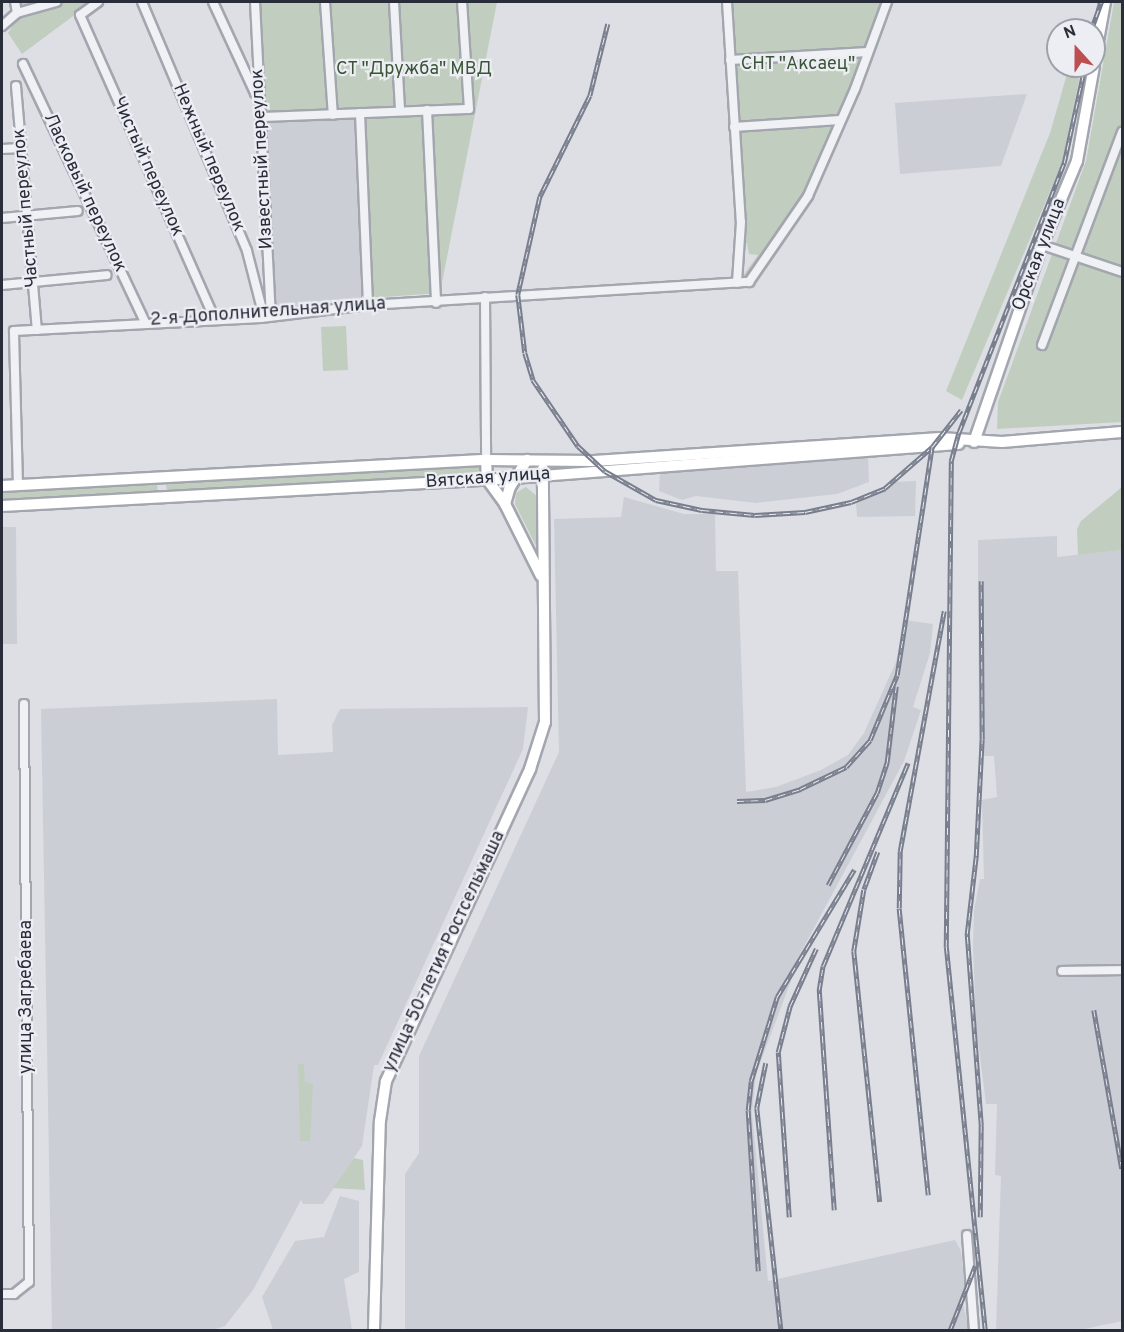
<!DOCTYPE html>
<meta charset="utf-8">
<style>
body{margin:0}
#map{position:relative;width:1124px;height:1332px;overflow:hidden;background:#dddfe5;font-family:Overpass,sans-serif}
div>[style]{position:absolute}
.built>*{inset:0;background:#ccced6}
.green>*{inset:0;background:#c1cebf}
.roads{filter:drop-shadow(2px 0 #a3a6ae) drop-shadow(-2px 0 #a3a6ae) drop-shadow(0 2px #a3a6ae) drop-shadow(0 -2px #a3a6ae)}
.minor>*{height:8px;margin:-4px;padding:0 4px;transform-origin:4px;border-radius:4px;background:#f0f1f4}
.major>*{height:10px;margin:-5px;padding:0 5px;transform-origin:5px;border-radius:5px;background:#fff}
.rail>*{height:4.5px;margin-top:-2.25px;transform-origin:0;background:repeating-linear-gradient(90deg,#eceef3 0 7px,#797e8d 0 14px);box-sizing:border-box;border-block:2px solid #797e8d}
span{translate:-50% -50%;white-space:nowrap;text-align:center;line-height:1.15;-webkit-text-stroke:4.5px #eceef3;paint-order:stroke}
.park-label{font-size:18px;color:#395437}
.street-label{font-size:18px;color:#292d3a}
.frame{position:absolute;inset:0;border:3px solid #292d3a;pointer-events:none}
.north{position:absolute;left:1046px;top:18px;width:60px;height:60px;box-sizing:border-box;background:#eceef3;border:2px solid #9ea1a9;border-radius:50%;rotate:339deg;font-size:16px;font-weight:700;line-height:24px;text-align:center;color:#292d3a}
.north::after{content:'';display:block;margin:auto;width:21px;height:27px;background:#be4f51;clip-path:polygon(50% 0,100% 100%,50% 72%,0 100%)}
</style>
<div id="map">
<div class="built">
<i style="clip-path:polygon(1027px 94px,1001px 166px,900px 174px,895px 103px)"></i>
<i style="clip-path:polygon(361px 112px,370px 298px,304px 302px,304px 309px,272px 311px,265px 117px)"></i>
<i style="clip-path:polygon(868px 456px,869px 482px,837px 494px,756px 503px,696px 496px,682px 500px,659px 491px,660px 470px)"></i>
<i style="clip-path:polygon(916px 481px,915px 516px,857px 517px,856px 503px,895px 482px)"></i>
<i style="clip-path:polygon(624px 497px,684px 514px,715px 514px,716px 571px,738px 571px,746px 792px,776px 787px,821px 770px,848px 755px,864px 733px,896px 662px,905px 620px,933px 624px,930px 653px,913px 707px,921px 710px,904px 761px,787px 978px,791px 981px,756px 1074px,752px 1113px,768px 1281px,955px 1240px,961px 1251px,965px 1287px,961px 1298px,970px 1330px,405px 1330px,405px 1174px,419px 1153px,419px 1056px,559px 752px,554px 519px,621px 517px)"></i>
<i style="clip-path:polygon(2px 527px,16px 527px,17px 644px,2px 644px)"></i>
<i style="clip-path:polygon(1057px 536px,1057px 557px,1122px 550px,1122px 1321px,1080px 1330px,996px 1330px,1001px 1176px,995px 1175px,997px 1104px,986px 1104px,976px 1025px,973px 945px,974px 910px,980px 879px,984px 879px,982px 800px,997px 797px,994px 756px,979px 756px,978px 540px)"></i>
<i style="clip-path:polygon(277px 699px,278px 755px,333px 752px,332px 725px,340px 709px,528px 707px,523px 749px,378px 1065px,374px 1065px,362px 1146px,323px 1204px,303px 1204px,301px 1200px,253px 1290px,225px 1326px,212px 1330px,52px 1330px,41px 709px)"></i>
<i style="clip-path:polygon(340px 1196px,359px 1201px,359px 1272px,344px 1279px,352px 1330px,273px 1330px,262px 1297px,295px 1241px,324px 1237px)"></i>
</div>
<div class="green">
<i style="clip-path:polygon(16px 2px,92px 2px,22px 54px,8px 33px,18px 17px)"></i>
<i style="clip-path:polygon(259px 2px,497px 2px,440px 293px,370px 298px,361px 113px,265px 117px)"></i>
<i style="clip-path:polygon(731px 2px,891px 2px,820px 173px,748px 280px,740px 280px,758px 255px,749px 254px,747px 243px,742px 244px)"></i>
<i style="clip-path:polygon(1114px 2px,1122px 2px,1122px 422px,997px 429px,998px 402px,1086px 161px)"></i>
<i style="clip-path:polygon(1082px 66px,1062px 163px,962px 400px,946px 391px,1050px 133px,1069px 67px)"></i>
<i style="clip-path:polygon(346px 326px,348px 370px,323px 371px,321px 327px)"></i>
<i style="clip-path:polygon(476px 464px,482px 465px,483px 473px,167px 493px,166px 484px)"></i>
<i style="clip-path:polygon(157px 484px,158px 493px,2px 502px,2px 492px)"></i>
<i style="clip-path:polygon(526px 487px,537px 496px,537px 548px,515px 504px,516px 493px)"></i>
<i style="clip-path:polygon(1122px 487px,1122px 550px,1078px 555px,1077px 529px,1081px 521px)"></i>
<i style="clip-path:polygon(298px 1064px,304px 1064px,305px 1082px,313px 1084px,310px 1141px,300px 1141px)"></i>
<i style="clip-path:polygon(354px 1158px,363px 1160px,365px 1190px,333px 1188px)"></i>
</div>
<div class="roads">
<div class="minor">
<i style="left:98px;top:2px;width:22px;rotate:144deg"></i>
<i style="left:80px;top:15px;width:331px;rotate:66.1deg"></i>
<i style="left:142px;top:2px;width:270px;rotate:67.1deg"></i>
<i style="left:247px;top:251px;width:68px;rotate:75.6deg"></i>
<i style="left:213px;top:2px;width:100px;rotate:65.2deg"></i>
<i style="left:255px;top:93px;width:5px;rotate:11deg"></i>
<i style="left:255px;top:2px;width:314px;rotate:87.1deg"></i>
<i style="left:325px;top:2px;width:113px;rotate:86deg"></i>
<i style="left:394px;top:2px;width:109px;rotate:86.8deg"></i>
<i style="left:727px;top:2px;width:220px;rotate:86.4deg"></i>
<i style="left:741px;top:222px;width:61px;rotate:93.8deg"></i>
<i style="left:17px;top:13px;width:41px;rotate:-15.8deg"></i>
<i style="left:2px;top:26px;width:20px;rotate:-41deg"></i>
<i style="left:17px;top:13px;width:11px;rotate:-100deg"></i>
<i style="left:730px;top:60px;width:138px;rotate:-3.3deg"></i>
<i style="left:23px;top:64px;width:285px;rotate:64.7deg"></i>
<i style="left:16px;top:86px;width:245px;rotate:85.1deg"></i>
<i style="left:427px;top:110px;width:193px;rotate:87.3deg"></i>
<i style="left:360px;top:113px;width:192px;rotate:87.6deg"></i>
<i style="left:261px;top:117px;width:208px;rotate:-2.2deg"></i>
<i style="left:469px;top:109px;width:107px;rotate:-93.7deg"></i>
<i style="left:734px;top:127px;width:106px;rotate:-3.8deg"></i>
<i style="left:2px;top:149px;width:19px;rotate:-3deg"></i>
<i style="left:2px;top:218px;width:76px;rotate:-5.3deg"></i>
<i style="left:1042px;top:245px;width:84px;rotate:18.6deg"></i>
<i style="left:2px;top:285px;width:105px;rotate:-5.4deg"></i>
<i style="left:485px;top:297px;width:163px;rotate:89.6deg"></i>
<i style="left:1042px;top:345px;width:228px;rotate:-69.4deg"></i>
<i style="left:18px;top:486px;width:155px;rotate:-91.5deg"></i>
<i style="left:14px;top:331px;width:247px;rotate:-3deg"></i>
<i style="left:261px;top:318px;width:108px;rotate:-6.9deg"></i>
<i style="left:368px;top:305px;width:382px;rotate:-3.5deg"></i>
<i style="left:749px;top:282px;width:104px;rotate:-55.5deg"></i>
<i style="left:808px;top:196px;width:117px;rotate:-66.3deg"></i>
<i style="left:855px;top:89px;width:93px;rotate:-69.8deg"></i>
<i style="left:1062px;top:971px;width:60px;rotate:-1deg"></i>
<i style="left:967px;top:1235px;width:95px;rotate:85.8deg"></i>
<i style="left:2px;top:1294px;width:12px"></i>
<i style="left:14px;top:1294px;width:19px;rotate:-39deg"></i>
<i style="left:29px;top:1282px;width:578px;rotate:-90.5deg"></i>
</div>
<div class="major">
<i style="left:1094px;top:63px;width:62px;rotate:-79.8deg"></i>
<i style="left:974px;top:442px;width:208px;rotate:-71deg"></i>
<i style="left:1042px;top:245px;width:91px;rotate:-67.4deg"></i>
<i style="left:1077px;top:161px;width:97px;rotate:-79.9deg"></i>
<i style="left:486px;top:460px;width:19px;rotate:87deg"></i>
<i style="left:487px;top:479px;width:31px;rotate:54deg"></i>
<i style="left:505px;top:504px;width:80px;rotate:63.4deg"></i>
<i style="left:2px;top:486px;width:485px;rotate:-3.1deg"></i>
<i style="left:486px;top:460px;width:108px;rotate:0.5deg"></i>
<i style="left:594px;top:461px;width:347px;rotate:-3.8deg"></i>
<i style="left:940px;top:438px;width:62px;rotate:3.7deg"></i>
<i style="left:1002px;top:442px;width:120px;rotate:-4.8deg"></i>
<i style="left:505px;top:504px;width:18px;rotate:-74deg"></i>
<i style="left:510px;top:487px;width:32px;rotate:-58deg"></i>
<i style="left:2px;top:506px;width:514px;rotate:-3.12deg"></i>
<i style="left:515px;top:478px;width:445px;rotate:-4.4deg"></i>
<i style="left:374px;top:1330px;width:209px;rotate:-88.4deg"></i>
<i style="left:380px;top:1121px;width:40px;rotate:-81.5deg"></i>
<i style="left:386px;top:1081px;width:344px;rotate:-65.2deg"></i>
<i style="left:530px;top:769px;width:49px;rotate:-72.3deg"></i>
<i style="left:545px;top:722px;width:253px;rotate:-90.5deg"></i>
</div>
</div>
<div class="rail">
<i style="left:608px;top:24px;width:74px;rotate:104deg"></i>
<i style="left:590px;top:96px;width:113px;rotate:116.3deg"></i>
<i style="left:540px;top:197px;width:100px;rotate:102.7deg"></i>
<i style="left:518px;top:295px;width:58px;rotate:83.1deg"></i>
<i style="left:525px;top:353px;width:28px;rotate:73deg"></i>
<i style="left:533px;top:380px;width:80px;rotate:55.7deg"></i>
<i style="left:578px;top:446px;width:37px;rotate:43deg"></i>
<i style="left:605px;top:471px;width:59px;rotate:29.6deg"></i>
<i style="left:656px;top:500px;width:47px;rotate:12.3deg"></i>
<i style="left:702px;top:510px;width:53px;rotate:5.4deg"></i>
<i style="left:755px;top:515px;width:50px;rotate:-3.4deg"></i>
<i style="left:805px;top:512px;width:47px;rotate:-12.3deg"></i>
<i style="left:851px;top:502px;width:37px;rotate:-22deg"></i>
<i style="left:885px;top:488px;width:62px;rotate:-41.1deg"></i>
<i style="left:932px;top:447px;width:47px;rotate:-51.9deg"></i>
<i style="left:1091px;top:30px;width:30px;rotate:-70deg"></i>
<i style="left:737px;top:801px;width:28px;rotate:-2deg"></i>
<i style="left:765px;top:800px;width:37px;rotate:-17deg"></i>
<i style="left:800px;top:789px;width:51px;rotate:-25.6deg"></i>
<i style="left:846px;top:767px;width:36px;rotate:-48deg"></i>
<i style="left:870px;top:740px;width:70px;rotate:-67.4deg"></i>
<i style="left:897px;top:675px;width:231px;rotate:-81.3deg"></i>
<i style="left:878px;top:852px;width:40px;rotate:110.2deg"></i>
<i style="left:864px;top:890px;width:62px;rotate:99.3deg"></i>
<i style="left:854px;top:951px;width:252px;rotate:84.1deg"></i>
<i style="left:828px;top:885px;width:104px;rotate:-62deg"></i>
<i style="left:877px;top:793px;width:33px;rotate:-72deg"></i>
<i style="left:887px;top:762px;width:76px;rotate:-83.2deg"></i>
<i style="left:1094px;top:1010px;width:161px;rotate:80deg"></i>
<i style="left:766px;top:1063px;width:46px;rotate:101.3deg"></i>
<i style="left:757px;top:1108px;width:223px;rotate:83.8deg"></i>
<i style="left:928px;top:1195px;width:288px;rotate:-95.8deg"></i>
<i style="left:899px;top:908px;width:57px;rotate:-89deg"></i>
<i style="left:900px;top:851px;width:244px;rotate:-79.6deg"></i>
<i style="left:834px;top:1210px;width:221px;rotate:-93.9deg"></i>
<i style="left:819px;top:990px;width:24px;rotate:-81deg"></i>
<i style="left:823px;top:966px;width:220px;rotate:-67.3deg"></i>
<i style="left:789px;top:1217px;width:165px;rotate:-93.8deg"></i>
<i style="left:778px;top:1052px;width:48px;rotate:-75.4deg"></i>
<i style="left:790px;top:1006px;width:63px;rotate:-65.5deg"></i>
<i style="left:980px;top:1217px;width:92px;rotate:-89.4deg"></i>
<i style="left:981px;top:1125px;width:192px;rotate:-94.2deg"></i>
<i style="left:967px;top:934px;width:79px;rotate:-83.4deg"></i>
<i style="left:976px;top:856px;width:117px;rotate:-87.1deg"></i>
<i style="left:982px;top:739px;width:158px;rotate:-90.4deg"></i>
<i style="left:758px;top:1271px;width:161px;rotate:-93.6deg"></i>
<i style="left:748px;top:1110px;width:29px;rotate:-84deg"></i>
<i style="left:751px;top:1081px;width:88px;rotate:-72.8deg"></i>
<i style="left:777px;top:997px;width:149px;rotate:-58.8deg"></i>
<i style="left:950px;top:1330px;width:69px;rotate:-68.7deg"></i>
<i style="left:985px;top:1330px;width:385px;rotate:-95.8deg"></i>
<i style="left:946px;top:947px;width:486px;rotate:-89.4deg"></i>
<i style="left:951px;top:461px;width:30px;rotate:-75deg"></i>
<i style="left:959px;top:432px;width:289px;rotate:-68.7deg"></i>
<i style="left:1064px;top:163px;width:99px;rotate:-77.8deg"></i>
</div>
<div class="park-label">
<span style="left:798px;top:65px">СНТ "Аксаец"</span>
<span style="left:414px;top:70px">СТ "Дружба" МВД</span>
</div>
<div class="street-label">
<span style="left:208px;top:158px;rotate:67deg">Нежный переулок</span>
<span style="left:263px;top:159px;rotate:-93deg">Известный переулок</span>
<span style="left:147px;top:167px;rotate:66deg">Чистый переулок</span>
<span style="left:84px;top:193px;rotate:65deg">Ласковый переулок</span>
<span style="left:27px;top:208px;rotate:-95deg">Частный переулок</span>
<span style="left:1040px;top:255px;rotate:-69deg">Орская улица</span>
<span style="left:268px;top:313px;rotate:-4deg">2-я Дополнительная улица</span>
<span style="left:488px;top:479px;rotate:-4deg">Вятская улица</span>
<span style="left:445px;top:952px;rotate:-65deg">улица 50-летия Ростсельмаша</span>
<span style="left:27px;top:997px;rotate:-90deg">улица Загребаева</span>
</div>
<div class="frame"></div>
<div class="north">N</div>
</div>
